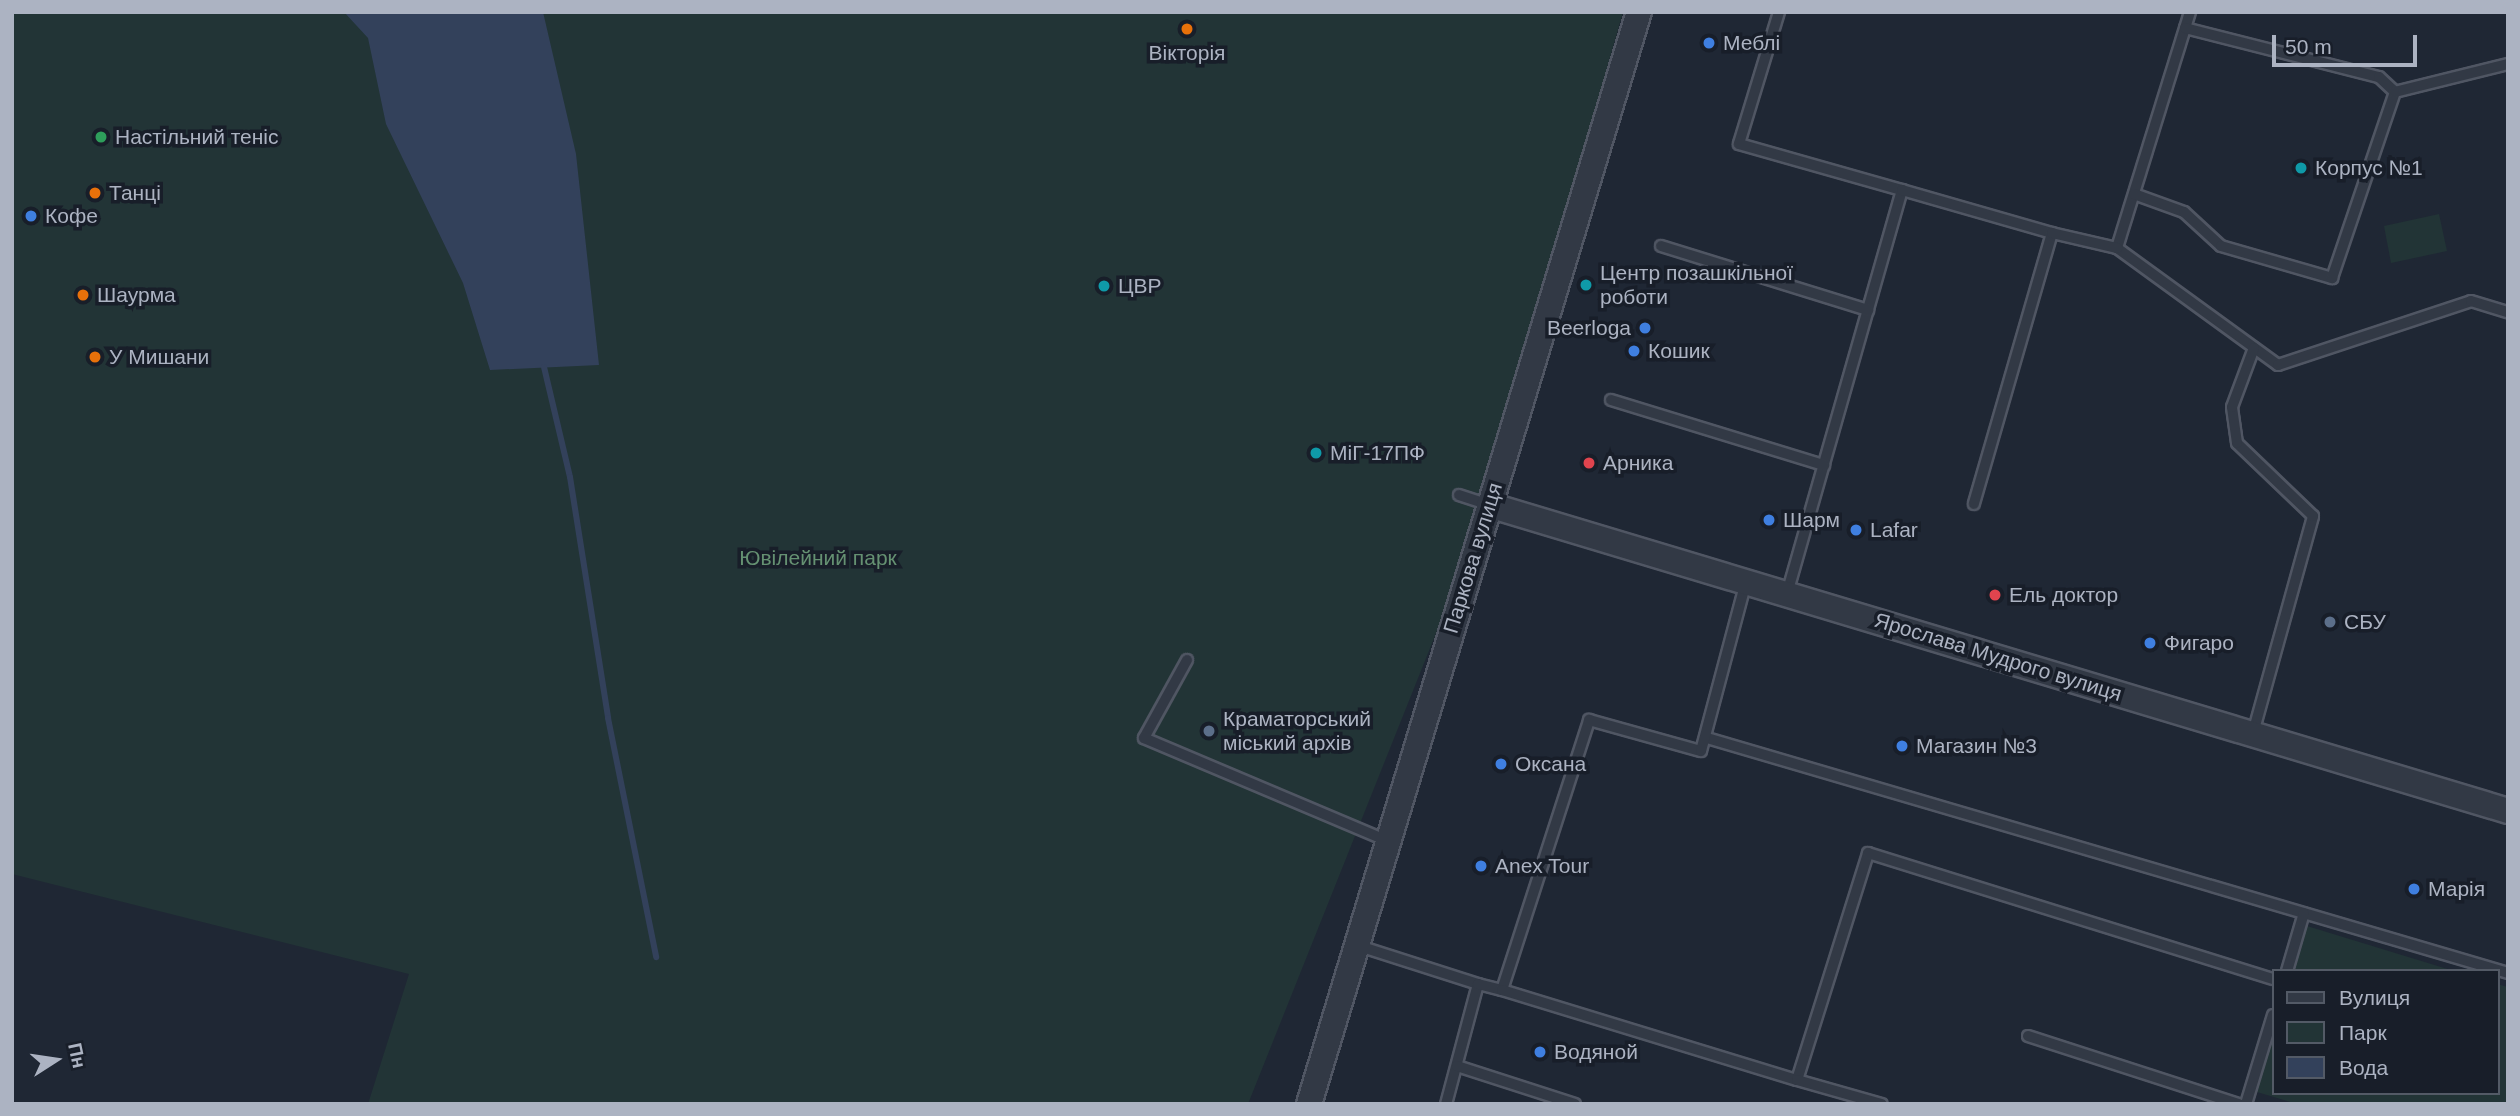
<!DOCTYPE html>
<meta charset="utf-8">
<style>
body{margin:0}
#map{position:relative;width:2520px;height:1116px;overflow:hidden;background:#1f2734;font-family:Arial,sans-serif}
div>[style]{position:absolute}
.green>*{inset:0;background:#223436}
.water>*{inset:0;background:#33415b}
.stream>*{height:6px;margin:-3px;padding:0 3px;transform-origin:3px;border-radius:3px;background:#33415b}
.roads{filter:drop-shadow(2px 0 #505663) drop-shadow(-2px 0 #505663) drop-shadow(0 2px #505663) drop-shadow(0 -2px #505663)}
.service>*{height:10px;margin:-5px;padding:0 5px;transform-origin:5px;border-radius:5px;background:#323945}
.tertiary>*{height:24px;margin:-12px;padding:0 12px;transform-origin:12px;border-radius:12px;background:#323945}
.dots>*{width:19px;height:19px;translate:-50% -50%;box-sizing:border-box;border:4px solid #181e29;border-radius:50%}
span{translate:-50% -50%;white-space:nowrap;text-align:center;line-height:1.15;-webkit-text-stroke:7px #181e29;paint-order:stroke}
.poi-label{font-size:21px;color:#acb3c2}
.left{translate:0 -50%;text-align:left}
.right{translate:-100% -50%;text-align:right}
.park-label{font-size:21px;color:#659172}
.street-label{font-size:21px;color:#acb3c2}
.frame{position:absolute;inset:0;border:14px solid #acb3c2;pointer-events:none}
.legend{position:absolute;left:2272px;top:969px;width:228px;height:126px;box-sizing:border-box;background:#181e29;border:2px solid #535a66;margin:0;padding:9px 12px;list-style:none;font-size:21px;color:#acb3c2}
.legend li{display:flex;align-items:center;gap:14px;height:35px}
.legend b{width:35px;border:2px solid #535a66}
.north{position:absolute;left:21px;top:1025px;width:70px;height:70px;-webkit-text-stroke:5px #181e29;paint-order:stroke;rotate:78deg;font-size:19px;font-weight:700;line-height:28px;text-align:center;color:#acb3c2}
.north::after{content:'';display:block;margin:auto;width:24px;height:32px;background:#acb3c2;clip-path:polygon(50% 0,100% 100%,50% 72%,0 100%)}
.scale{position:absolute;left:2272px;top:35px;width:145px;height:32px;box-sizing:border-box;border:4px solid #acb3c2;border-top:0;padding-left:9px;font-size:21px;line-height:24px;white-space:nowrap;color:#acb3c2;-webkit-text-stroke:5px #181e29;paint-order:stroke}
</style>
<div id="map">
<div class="green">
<i style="clip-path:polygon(12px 12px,1623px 12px,1466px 558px,1248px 1104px,368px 1104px,409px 974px,12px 874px)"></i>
<i style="clip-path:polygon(2439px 214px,2447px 251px,2391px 263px,2384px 226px)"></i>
<i style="clip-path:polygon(2307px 926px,2454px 971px,2294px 971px)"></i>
<i style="clip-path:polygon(2497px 984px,2508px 987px,2508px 1104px,2297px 1104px,2257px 1092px,2273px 1038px,2273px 1093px,2497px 1093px)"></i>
</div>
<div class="water">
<i style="clip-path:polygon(344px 12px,543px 12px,576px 154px,599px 365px,490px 370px,463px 283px,386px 124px,368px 38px)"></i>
</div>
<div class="stream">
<i style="left:544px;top:367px;width:113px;rotate:76.7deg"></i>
<i style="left:570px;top:477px;width:244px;rotate:81deg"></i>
<i style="left:608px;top:718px;width:244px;rotate:78.6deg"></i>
</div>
<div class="roads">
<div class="service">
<i style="left:1779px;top:12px;width:138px;rotate:106.9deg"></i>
<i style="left:1739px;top:144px;width:169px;rotate:15.8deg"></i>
<i style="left:1902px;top:190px;width:420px;rotate:105.9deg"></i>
<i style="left:2190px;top:12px;width:247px;rotate:107.2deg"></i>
<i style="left:2117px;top:248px;width:199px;rotate:36deg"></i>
<i style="left:2278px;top:365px;width:203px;rotate:-18.3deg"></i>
<i style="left:2471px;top:301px;width:39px;rotate:17deg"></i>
<i style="left:2185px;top:28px;width:200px;rotate:14.2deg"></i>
<i style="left:2379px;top:77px;width:22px;rotate:43deg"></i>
<i style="left:1902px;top:190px;width:156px;rotate:16deg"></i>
<i style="left:2052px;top:233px;width:282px;rotate:106.1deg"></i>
<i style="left:2134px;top:194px;width:53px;rotate:19.8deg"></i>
<i style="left:2184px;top:212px;width:50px;rotate:42.6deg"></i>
<i style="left:2221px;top:246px;width:116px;rotate:16.1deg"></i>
<i style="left:2332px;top:278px;width:196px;rotate:-71.3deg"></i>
<i style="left:2395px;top:92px;width:116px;rotate:-13.9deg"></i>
<i style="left:2052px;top:233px;width:67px;rotate:13deg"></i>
<i style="left:1661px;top:246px;width:217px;rotate:17.2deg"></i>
<i style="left:1611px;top:400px;width:223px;rotate:17deg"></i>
<i style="left:1459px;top:495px;width:32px;rotate:18deg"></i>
<i style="left:1187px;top:660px;width:89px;rotate:118.9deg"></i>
<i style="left:1144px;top:738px;width:265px;rotate:22.9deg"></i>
<i style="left:2253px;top:733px;width:225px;rotate:-74.5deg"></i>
<i style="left:2313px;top:516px;width:105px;rotate:-136.2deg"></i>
<i style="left:2237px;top:443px;width:36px;rotate:-98deg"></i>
<i style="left:2232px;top:407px;width:63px;rotate:-69.6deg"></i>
<i style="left:1707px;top:738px;width:835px;rotate:16.35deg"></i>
<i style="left:1356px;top:945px;width:128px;rotate:17.7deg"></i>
<i style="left:1478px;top:984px;width:124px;rotate:104.9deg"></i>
<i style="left:2287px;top:971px;width:60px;rotate:-73.7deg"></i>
<i style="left:1478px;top:984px;width:25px;rotate:14deg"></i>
<i style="left:1502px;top:990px;width:284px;rotate:-72.1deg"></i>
<i style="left:1589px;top:720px;width:116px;rotate:15.5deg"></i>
<i style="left:1701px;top:751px;width:175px;rotate:-75.1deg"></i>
<i style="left:1502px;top:990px;width:308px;rotate:17deg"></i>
<i style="left:1797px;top:1080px;width:238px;rotate:-72.6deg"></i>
<i style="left:1868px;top:853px;width:424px;rotate:17.3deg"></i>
<i style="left:2028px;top:1036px;width:222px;rotate:17.9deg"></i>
<i style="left:1457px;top:1066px;width:124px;rotate:17.9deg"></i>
<i style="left:1797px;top:1080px;width:88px;rotate:15.8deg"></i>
<i style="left:2246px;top:1104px;width:93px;rotate:-73.1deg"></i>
</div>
<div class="tertiary">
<i style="left:1489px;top:505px;width:1064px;rotate:16.71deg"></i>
<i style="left:1309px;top:1104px;width:1141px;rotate:-73.19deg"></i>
</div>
</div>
<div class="dots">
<i style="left:1187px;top:29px;background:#e8710a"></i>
<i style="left:1709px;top:43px;background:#3f7fe0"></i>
<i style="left:101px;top:137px;background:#2e9e5b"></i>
<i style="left:2301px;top:168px;background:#0f9aa8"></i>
<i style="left:95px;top:193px;background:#e8710a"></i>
<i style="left:31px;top:216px;background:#3f7fe0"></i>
<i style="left:1586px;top:285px;background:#0f9aa8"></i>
<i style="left:1104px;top:286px;background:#0f9aa8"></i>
<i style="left:83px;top:295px;background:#e8710a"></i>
<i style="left:1645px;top:328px;background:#3f7fe0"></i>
<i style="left:1634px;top:351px;background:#3f7fe0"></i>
<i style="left:95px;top:357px;background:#e8710a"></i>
<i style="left:1316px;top:453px;background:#0f9aa8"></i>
<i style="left:1589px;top:463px;background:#e0444e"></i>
<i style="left:1769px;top:520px;background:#3f7fe0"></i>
<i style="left:1856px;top:530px;background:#3f7fe0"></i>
<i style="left:1995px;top:595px;background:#e0444e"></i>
<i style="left:2330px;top:622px;background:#5c6f8a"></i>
<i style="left:2150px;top:643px;background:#3f7fe0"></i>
<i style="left:1209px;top:731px;background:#5c6f8a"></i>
<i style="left:1902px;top:746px;background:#3f7fe0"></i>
<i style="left:1501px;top:764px;background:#3f7fe0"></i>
<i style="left:1481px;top:866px;background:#3f7fe0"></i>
<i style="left:2414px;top:889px;background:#3f7fe0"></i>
<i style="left:1540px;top:1052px;background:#3f7fe0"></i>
</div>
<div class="poi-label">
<span class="left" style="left:1723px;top:43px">Меблі</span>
<span style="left:1187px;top:53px">Вікторія</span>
<span class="left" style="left:115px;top:137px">Настільний теніс</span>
<span class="left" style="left:2315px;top:168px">Корпус №1</span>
<span class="left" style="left:109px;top:193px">Танці</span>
<span class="left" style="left:45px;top:216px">Кофе</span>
<span class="left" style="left:1600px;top:285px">Центр позашкільної<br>роботи</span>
<span class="left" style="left:1118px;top:286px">ЦВР</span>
<span class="left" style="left:97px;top:295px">Шаурма</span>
<span class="right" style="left:1631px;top:328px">Beerloga</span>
<span class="left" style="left:1648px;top:351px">Кошик</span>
<span class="left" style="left:109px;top:357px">У Мишани</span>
<span class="left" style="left:1330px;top:453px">МіГ-17ПФ</span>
<span class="left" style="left:1603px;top:463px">Арника</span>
<span class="left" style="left:1783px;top:520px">Шарм</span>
<span class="left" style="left:1870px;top:530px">Lafar</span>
<span class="left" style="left:2009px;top:595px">Ель доктор</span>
<span class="left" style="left:2344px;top:622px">СБУ</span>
<span class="left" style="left:2164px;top:643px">Фигаро</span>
<span class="left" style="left:1223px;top:731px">Краматорський<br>міський архів</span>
<span class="left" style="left:1916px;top:746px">Магазин №3</span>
<span class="left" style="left:1515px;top:764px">Оксана</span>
<span class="left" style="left:1495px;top:866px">Anex Tour</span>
<span class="left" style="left:2428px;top:889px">Марія</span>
<span class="left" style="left:1554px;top:1052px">Водяной</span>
</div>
<div class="park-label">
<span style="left:818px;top:558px">Ювілейний парк</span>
</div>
<div class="street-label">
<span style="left:1473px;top:558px;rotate:-73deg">Паркова вулиця</span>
<span style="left:1998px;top:657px;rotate:17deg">Ярослава Мудрого вулиця</span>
</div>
<div class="frame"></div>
<ul class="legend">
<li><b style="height:9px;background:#323945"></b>Вулиця</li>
<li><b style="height:19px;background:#223436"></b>Парк</li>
<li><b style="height:19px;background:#33415b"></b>Вода</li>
</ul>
<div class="north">Пн</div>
<div class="scale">50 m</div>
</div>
